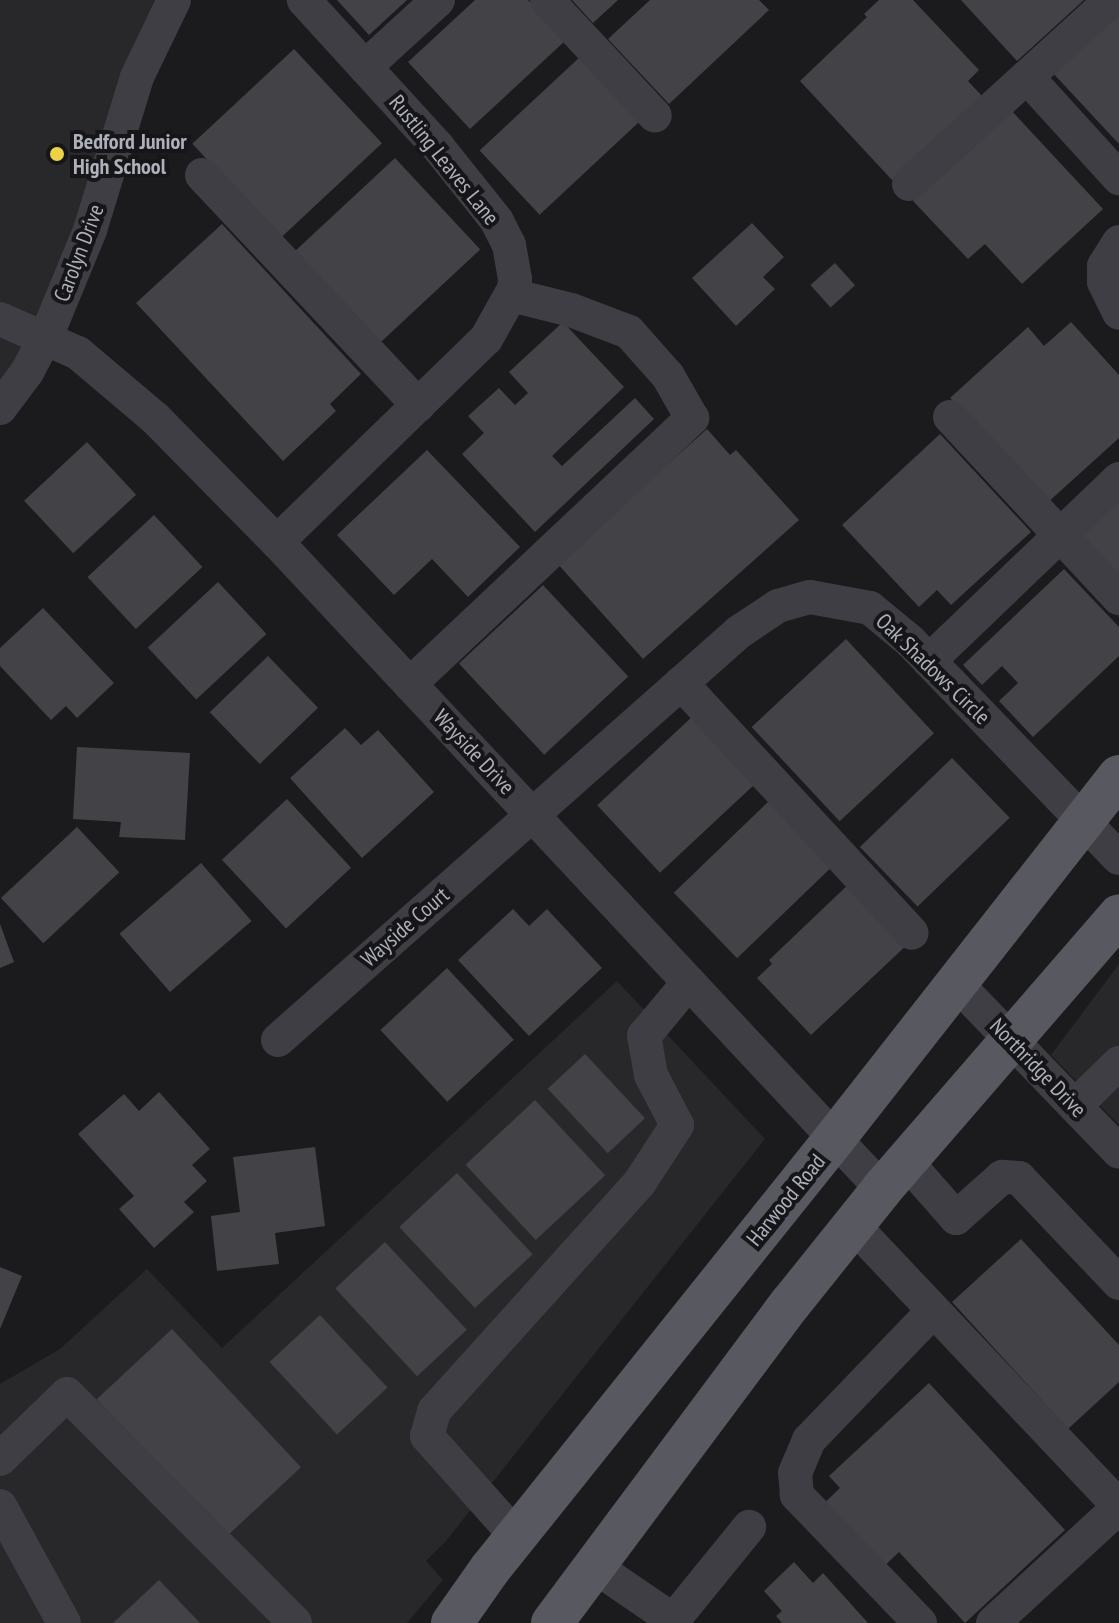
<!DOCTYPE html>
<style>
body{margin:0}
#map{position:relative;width:1119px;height:1623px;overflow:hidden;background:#1b1b1d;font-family:"PT Sans Narrow",sans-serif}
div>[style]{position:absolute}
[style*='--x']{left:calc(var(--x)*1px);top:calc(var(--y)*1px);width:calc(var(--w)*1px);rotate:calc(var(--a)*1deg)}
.built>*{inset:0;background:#28272a}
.building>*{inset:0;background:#434347;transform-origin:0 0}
.minor>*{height:34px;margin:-17px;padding:0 17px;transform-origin:17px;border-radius:17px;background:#3e3e44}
.major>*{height:42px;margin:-21px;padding:0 21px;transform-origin:21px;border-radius:21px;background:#585861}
.dots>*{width:22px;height:22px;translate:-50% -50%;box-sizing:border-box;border:4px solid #161618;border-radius:50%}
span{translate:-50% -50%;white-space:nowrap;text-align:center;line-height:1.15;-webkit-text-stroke:8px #161618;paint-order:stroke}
.poi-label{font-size:22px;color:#aeb0bc;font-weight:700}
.left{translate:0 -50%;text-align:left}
.street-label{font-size:22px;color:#aeb0bc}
</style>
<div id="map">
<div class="built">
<i style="clip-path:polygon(0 0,174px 0,0 408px)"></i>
<i style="clip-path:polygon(1119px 964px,1119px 1125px,1051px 1055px)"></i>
<i style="clip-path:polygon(617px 981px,765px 1139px,446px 1541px,426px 1561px,443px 1580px,407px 1623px,0 1623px,0 1384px,60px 1349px,147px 1269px,222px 1348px)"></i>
</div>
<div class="building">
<i style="clip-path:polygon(337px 0,407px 0,369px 35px)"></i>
<i style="clip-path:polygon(475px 0,528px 0,566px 40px,470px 129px,408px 62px)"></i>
<i style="clip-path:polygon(572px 0,618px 0,593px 23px)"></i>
<i style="clip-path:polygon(650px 0,759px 0,769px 10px,669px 104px,608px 39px)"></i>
<i style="clip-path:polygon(879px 0,913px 0,979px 70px,968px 81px,982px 96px,892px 180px,800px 81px,867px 17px,864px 14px)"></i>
<i style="clip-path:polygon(961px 0,1084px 0,1017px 61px)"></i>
<i style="clip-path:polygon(1119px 8px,1119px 144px,1051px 71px)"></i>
<i style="left:294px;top:49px;width:129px;height:139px;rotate:47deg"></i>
<i style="left:582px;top:55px;width:88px;height:140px;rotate:47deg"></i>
<i style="clip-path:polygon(1010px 109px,1103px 209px,1022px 284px,985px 244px,968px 259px,913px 201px)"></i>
<i style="left:395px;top:158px;width:125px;height:138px;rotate:47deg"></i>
<i style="clip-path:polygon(752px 223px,784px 257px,763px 277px,775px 289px,736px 326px,692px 278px)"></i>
<i style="clip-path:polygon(222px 224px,361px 374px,330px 404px,336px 411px,283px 461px,136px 303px)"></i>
<i style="left:835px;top:263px;width:30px;height:33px;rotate:48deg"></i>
<i style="clip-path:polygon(563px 322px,624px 387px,552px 456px,562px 466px,635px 398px,654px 419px,535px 532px,462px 454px,484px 433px,468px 416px,499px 388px,515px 405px,528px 393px,509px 372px)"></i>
<i style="clip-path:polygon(1071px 322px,1119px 375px,1119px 438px,1046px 504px,950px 398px,1028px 327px,1044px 346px)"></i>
<i style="clip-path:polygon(707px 429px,730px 455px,736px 450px,799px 520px,643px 659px,557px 563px)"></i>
<i style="clip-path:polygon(940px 434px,1031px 532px,951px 605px,937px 590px,919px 607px,842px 525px)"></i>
<i style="left:87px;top:442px;width:72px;height:86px;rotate:47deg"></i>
<i style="clip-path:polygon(427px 450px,520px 547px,468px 597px,432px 559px,394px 595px,337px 535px)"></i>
<i style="clip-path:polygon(1119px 495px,1119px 579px,1077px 534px)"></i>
<i style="left:154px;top:515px;width:71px;height:91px;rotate:47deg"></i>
<i style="clip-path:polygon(1064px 569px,1119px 627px,1119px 656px,1033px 737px,999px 701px,1018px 683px,1002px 666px,982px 685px,963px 665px)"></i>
<i style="left:218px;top:582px;width:71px;height:96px;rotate:47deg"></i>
<i style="left:543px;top:585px;width:125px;height:115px;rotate:47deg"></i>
<i style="clip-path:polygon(43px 608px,114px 683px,77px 718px,66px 706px,51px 720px,0 666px,0 648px)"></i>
<i style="left:846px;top:639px;width:129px;height:129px;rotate:47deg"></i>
<i style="left:268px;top:656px;width:72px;height:81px;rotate:46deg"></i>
<i style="left:693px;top:716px;width:92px;height:131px;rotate:47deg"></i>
<i style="clip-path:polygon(345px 728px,361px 745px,378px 730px,434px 792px,362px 858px,290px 778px)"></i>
<i style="clip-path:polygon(77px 747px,190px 753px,185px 840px,119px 837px,121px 822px,73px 819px)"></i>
<i style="left:952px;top:758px;width:83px;height:128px;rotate:46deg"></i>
<i style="left:287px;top:799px;width:94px;height:89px;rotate:47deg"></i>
<i style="left:771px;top:799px;width:91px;height:135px;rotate:46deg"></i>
<i style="left:77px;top:827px;width:62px;height:104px;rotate:47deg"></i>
<i style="left:201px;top:863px;width:77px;height:108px;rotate:49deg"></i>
<i style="clip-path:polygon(852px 881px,910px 942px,811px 1035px,757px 978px,772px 964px,769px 960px)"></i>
<i style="clip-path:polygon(513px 909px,529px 926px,547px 909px,602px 968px,529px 1036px,458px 960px)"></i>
<i style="clip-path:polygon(0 924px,14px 962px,0 968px)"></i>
<i style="left:447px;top:968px;width:98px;height:91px;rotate:47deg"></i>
<i style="left:585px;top:1054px;width:88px;height:51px;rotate:47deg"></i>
<i style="clip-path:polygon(159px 1092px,210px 1149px,192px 1165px,207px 1181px,184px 1202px,194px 1212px,154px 1248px,119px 1209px,134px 1196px,78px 1134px,124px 1094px,139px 1111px)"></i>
<i style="left:535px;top:1100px;width:103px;height:95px;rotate:47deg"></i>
<i style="clip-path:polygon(315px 1147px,325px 1226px,275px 1233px,279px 1264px,217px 1271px,211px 1216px,240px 1212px,233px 1157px)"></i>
<i style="left:457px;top:1173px;width:111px;height:79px;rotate:47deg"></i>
<i style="clip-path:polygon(1021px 1239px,1119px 1345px,1119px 1382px,1068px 1429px,952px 1302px)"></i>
<i style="left:385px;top:1242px;width:120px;height:68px;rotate:47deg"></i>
<i style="clip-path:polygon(0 1267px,22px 1276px,0 1329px)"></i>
<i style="left:320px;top:1315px;width:99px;height:69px;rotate:47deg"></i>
<i style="left:172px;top:1329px;width:189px;height:103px;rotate:47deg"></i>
<i style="clip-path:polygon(929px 1383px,1065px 1530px,965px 1623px,899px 1552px,876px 1574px,817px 1510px,840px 1488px,829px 1476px)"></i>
<i style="clip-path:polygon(794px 1562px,813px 1583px,823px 1573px,868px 1623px,782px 1623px,776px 1616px,782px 1611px,764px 1591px)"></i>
<i style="clip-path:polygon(159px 1580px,200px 1623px,113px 1623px)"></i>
</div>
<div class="minor">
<i style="--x:547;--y:0;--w:158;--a:47"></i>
<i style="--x:365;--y:67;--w:99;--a:-42.5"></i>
<i style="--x:1027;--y:77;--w:137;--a:47.7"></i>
<i style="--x:202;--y:175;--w:316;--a:46.8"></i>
<i style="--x:909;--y:184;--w:273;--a:-42.3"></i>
<i style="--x:1119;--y:242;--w:28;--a:122"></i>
<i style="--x:1104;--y:266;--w:16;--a:90"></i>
<i style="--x:1104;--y:282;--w:34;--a:64"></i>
<i style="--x:0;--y:319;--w:85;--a:23.6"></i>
<i style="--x:78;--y:353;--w:101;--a:40.2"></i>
<i style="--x:155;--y:418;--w:174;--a:45.5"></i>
<i style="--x:277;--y:542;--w:886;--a:46.92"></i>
<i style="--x:0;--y:408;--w:45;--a:-53.1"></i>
<i style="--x:27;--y:372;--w:40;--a:-62"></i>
<i style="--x:46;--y:337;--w:116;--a:-67.6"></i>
<i style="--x:90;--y:230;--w:160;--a:-72.9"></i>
<i style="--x:137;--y:77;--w:85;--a:-64.3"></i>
<i style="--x:950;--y:417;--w:248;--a:47"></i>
<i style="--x:277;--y:542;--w:291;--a:-44.2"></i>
<i style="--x:486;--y:339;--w:57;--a:-60.8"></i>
<i style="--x:514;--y:289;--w:10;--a:-84"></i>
<i style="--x:515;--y:279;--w:35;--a:-100"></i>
<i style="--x:509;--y:245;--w:27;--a:-117"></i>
<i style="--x:497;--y:221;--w:95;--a:-128.6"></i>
<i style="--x:438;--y:147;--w:199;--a:-132.4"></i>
<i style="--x:929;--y:661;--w:263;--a:-43.8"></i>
<i style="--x:681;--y:683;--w:340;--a:47.3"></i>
<i style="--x:410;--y:684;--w:388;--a:-43.3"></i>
<i style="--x:692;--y:418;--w:48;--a:-119.7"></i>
<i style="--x:668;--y:376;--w:59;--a:-131.6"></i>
<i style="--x:629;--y:332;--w:62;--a:-159.2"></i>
<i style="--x:571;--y:310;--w:62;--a:-166"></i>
<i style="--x:957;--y:984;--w:233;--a:46"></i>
<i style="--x:278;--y:1040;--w:616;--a:-41.51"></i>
<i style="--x:739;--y:632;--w:47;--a:-33.7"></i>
<i style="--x:778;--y:606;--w:33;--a:-16"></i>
<i style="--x:810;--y:597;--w:61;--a:10.4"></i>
<i style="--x:870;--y:608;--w:52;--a:39.5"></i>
<i style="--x:910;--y:641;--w:301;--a:46.1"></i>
<i style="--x:1075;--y:1106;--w:62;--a:-44.3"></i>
<i style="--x:906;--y:1161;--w:76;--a:48.7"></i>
<i style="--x:956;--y:1218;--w:62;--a:-41.7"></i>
<i style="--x:1002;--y:1177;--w:17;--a:3"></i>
<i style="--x:1019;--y:1178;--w:145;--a:46.4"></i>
<i style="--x:853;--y:1225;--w:387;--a:46.6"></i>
<i style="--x:0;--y:1459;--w:93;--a:-44.1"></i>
<i style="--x:67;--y:1394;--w:323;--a:45.1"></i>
<i style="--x:0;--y:1506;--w:133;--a:61.3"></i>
<i style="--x:516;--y:1536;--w:134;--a:-131.7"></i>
<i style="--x:427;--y:1436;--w:26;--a:-74"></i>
<i style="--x:434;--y:1411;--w:308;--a:-48"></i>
<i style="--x:640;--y:1182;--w:68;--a:-57"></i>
<i style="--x:677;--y:1125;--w:56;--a:-117.5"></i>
<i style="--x:651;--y:1075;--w:40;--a:-100"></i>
<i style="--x:644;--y:1036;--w:70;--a:-50.2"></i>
<i style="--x:594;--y:1566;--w:96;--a:34.4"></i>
<i style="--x:671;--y:1623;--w:124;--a:-50.9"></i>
<i style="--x:920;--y:1623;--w:178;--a:-133.9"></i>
<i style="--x:797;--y:1495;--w:22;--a:-95"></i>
<i style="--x:795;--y:1473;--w:36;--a:-67"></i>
<i style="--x:809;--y:1440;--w:179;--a:-46.1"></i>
<i style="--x:993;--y:1623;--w:171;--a:-42.6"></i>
</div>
<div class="major">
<i style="--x:452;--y:1623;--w:66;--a:-54.9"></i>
<i style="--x:490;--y:1569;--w:552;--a:-51.32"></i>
<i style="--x:835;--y:1138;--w:460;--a:-51.9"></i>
<i style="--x:552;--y:1623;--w:398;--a:-53.3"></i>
<i style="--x:790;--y:1304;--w:147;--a:-51.3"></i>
<i style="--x:882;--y:1189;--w:362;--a:-49.1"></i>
</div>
<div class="dots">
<i style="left:57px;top:154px;background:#edd343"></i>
</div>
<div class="poi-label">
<span class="left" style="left:73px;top:154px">Bedford Junior<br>High School</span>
</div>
<div class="street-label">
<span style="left:444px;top:160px;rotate:51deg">Rustling Leaves Lane</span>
<span style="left:79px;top:253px;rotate:-69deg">Carolyn Drive</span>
<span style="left:933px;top:669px;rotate:44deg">Oak Shadows Circle</span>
<span style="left:474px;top:752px;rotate:47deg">Wayside Drive</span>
<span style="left:405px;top:927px;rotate:-41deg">Wayside Court</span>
<span style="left:1038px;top:1068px;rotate:46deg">Northridge Drive</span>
<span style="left:786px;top:1200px;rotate:-51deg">Harwood Road</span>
</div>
</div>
